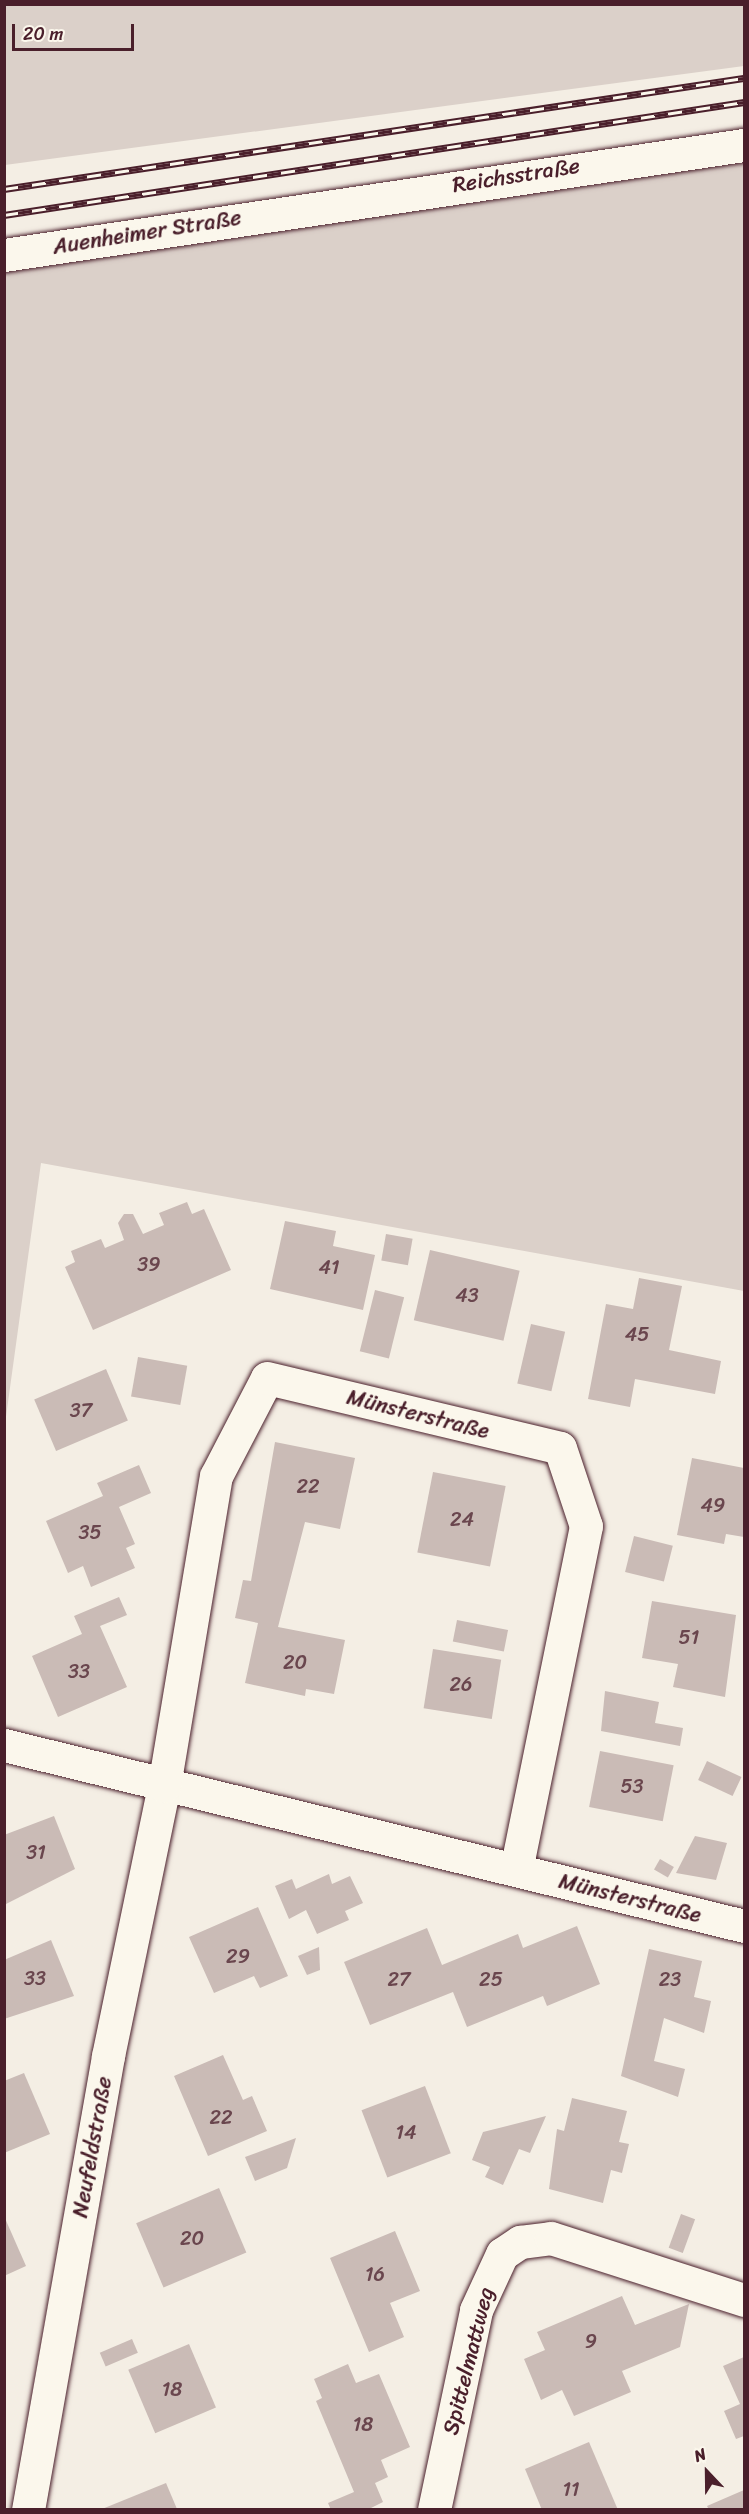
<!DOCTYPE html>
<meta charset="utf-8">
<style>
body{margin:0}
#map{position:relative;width:749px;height:2514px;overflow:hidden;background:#f4eee4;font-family:Sriracha,sans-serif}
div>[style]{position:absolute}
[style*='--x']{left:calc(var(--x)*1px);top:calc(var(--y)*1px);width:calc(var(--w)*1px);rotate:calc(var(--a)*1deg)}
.green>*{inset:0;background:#dbd0c9}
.building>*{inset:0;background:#cabbb6;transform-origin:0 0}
.roads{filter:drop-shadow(0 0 2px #4a1f2b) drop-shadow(0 0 2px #4a1f2b)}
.street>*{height:33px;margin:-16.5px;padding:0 16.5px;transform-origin:16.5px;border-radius:16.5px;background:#fbf7ec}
.rail>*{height:7px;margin-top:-3.5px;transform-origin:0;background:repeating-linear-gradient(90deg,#fbf7ec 0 14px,#4a1f2b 0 28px);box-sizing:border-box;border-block:2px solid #4a1f2b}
span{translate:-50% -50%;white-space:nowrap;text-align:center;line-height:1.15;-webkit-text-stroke:5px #fbf7ec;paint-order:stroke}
.number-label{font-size:20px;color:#6a464e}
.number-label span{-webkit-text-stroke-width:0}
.street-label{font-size:22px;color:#4a1f2b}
.frame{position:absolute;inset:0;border:6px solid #4a1f2b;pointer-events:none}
.north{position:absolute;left:677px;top:2442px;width:60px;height:60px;-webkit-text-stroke:4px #fbf7ec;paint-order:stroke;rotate:338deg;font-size:16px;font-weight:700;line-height:24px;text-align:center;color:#4a1f2b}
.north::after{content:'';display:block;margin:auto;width:21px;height:27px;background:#4a1f2b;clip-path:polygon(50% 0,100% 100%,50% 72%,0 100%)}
.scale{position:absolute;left:12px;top:24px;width:122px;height:27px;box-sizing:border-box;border:3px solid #4a1f2b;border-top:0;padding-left:8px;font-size:18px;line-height:21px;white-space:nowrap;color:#4a1f2b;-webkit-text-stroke:4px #fbf7ec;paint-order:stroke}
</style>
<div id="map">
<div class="green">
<i style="clip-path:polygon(5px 4px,744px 5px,744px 66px,5px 165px)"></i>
<i style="clip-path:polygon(744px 149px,744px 1291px,41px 1163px,5px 1424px,5px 250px)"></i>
</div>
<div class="building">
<i style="clip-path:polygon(187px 1202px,192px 1214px,204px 1209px,231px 1270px,93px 1330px,65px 1267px,75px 1262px,71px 1251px,101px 1239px,105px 1248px,124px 1240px,118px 1223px,124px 1214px,133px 1214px,143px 1234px,164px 1225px,159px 1213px)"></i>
<i style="clip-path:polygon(285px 1221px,336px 1231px,333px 1246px,375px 1255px,363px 1310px,270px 1289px)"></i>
<i style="left:386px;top:1234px;width:27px;height:27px;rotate:10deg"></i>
<i style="left:430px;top:1250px;width:92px;height:72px;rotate:13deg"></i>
<i style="clip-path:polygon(639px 1278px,682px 1286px,669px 1350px,721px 1361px,715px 1394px,635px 1379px,630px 1407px,588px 1399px,606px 1304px,633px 1309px)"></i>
<i style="left:375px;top:1290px;width:30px;height:63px;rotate:14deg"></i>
<i style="left:531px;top:1324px;width:35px;height:61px;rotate:13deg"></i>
<i style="left:138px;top:1357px;width:50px;height:40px;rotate:10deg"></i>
<i style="left:106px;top:1369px;width:56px;height:78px;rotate:67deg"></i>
<i style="clip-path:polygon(275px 1442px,355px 1458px,340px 1529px,305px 1522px,278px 1627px,345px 1640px,334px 1694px,306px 1689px,305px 1696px,245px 1683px,258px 1623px,235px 1618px,243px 1580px,251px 1581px)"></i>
<i style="clip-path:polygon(692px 1458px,744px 1468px,744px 1537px,726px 1534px,724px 1544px,677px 1535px)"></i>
<i style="clip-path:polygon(139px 1465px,151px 1493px,119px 1507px,135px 1544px,126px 1548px,135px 1568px,91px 1587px,83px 1566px,68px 1573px,46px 1521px,103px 1496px,97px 1483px)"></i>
<i style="left:433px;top:1472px;width:74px;height:82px;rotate:11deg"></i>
<i style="left:634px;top:1536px;width:40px;height:37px;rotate:14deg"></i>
<i style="clip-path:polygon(119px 1597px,127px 1615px,100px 1626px,127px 1687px,58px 1717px,32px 1656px,82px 1634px,74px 1616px)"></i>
<i style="clip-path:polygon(652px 1601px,736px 1615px,725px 1697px,673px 1687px,678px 1664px,642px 1658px)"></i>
<i style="left:457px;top:1620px;width:52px;height:22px;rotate:11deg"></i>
<i style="left:433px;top:1649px;width:69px;height:60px;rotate:9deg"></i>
<i style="clip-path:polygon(605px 1691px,659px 1702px,655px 1723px,683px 1728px,680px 1746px,601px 1731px)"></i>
<i style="left:600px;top:1751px;width:75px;height:57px;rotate:11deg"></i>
<i style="left:707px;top:1761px;width:38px;height:21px;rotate:25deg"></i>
<i style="clip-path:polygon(54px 1816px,75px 1869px,4px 1905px,4px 1835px)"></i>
<i style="clip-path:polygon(695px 1836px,727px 1843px,716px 1880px,676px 1873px)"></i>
<i style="left:660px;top:1859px;width:16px;height:12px;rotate:30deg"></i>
<i style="clip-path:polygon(329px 1874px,332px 1884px,350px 1876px,363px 1903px,345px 1911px,349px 1920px,317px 1934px,306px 1910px,289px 1919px,275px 1886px,292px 1879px,296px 1889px)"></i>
<i style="clip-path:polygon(258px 1907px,288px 1976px,260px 1988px,254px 1976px,214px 1993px,189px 1937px)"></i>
<i style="clip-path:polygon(577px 1926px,600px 1984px,547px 2006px,543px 1996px,467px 2027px,453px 1992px,370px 2025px,344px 1962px,427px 1928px,442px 1965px,518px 1934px,523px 1948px)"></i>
<i style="clip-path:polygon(51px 1940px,74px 1996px,4px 2019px,4px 1960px)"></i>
<i style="clip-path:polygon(319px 1947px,320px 1970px,307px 1975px,298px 1956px)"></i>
<i style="clip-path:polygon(649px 1949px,702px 1961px,694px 1997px,711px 2001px,704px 2033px,664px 2018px,654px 2061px,685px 2069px,678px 2097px,621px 2076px)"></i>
<i style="clip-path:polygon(223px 2055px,243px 2100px,252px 2096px,267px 2131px,208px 2156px,174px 2076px)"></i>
<i style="clip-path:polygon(24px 2073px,50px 2134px,4px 2153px,4px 2081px)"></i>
<i style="left:425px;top:2086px;width:72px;height:68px;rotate:69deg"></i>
<i style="clip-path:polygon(572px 2098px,627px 2111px,619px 2142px,629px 2144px,622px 2173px,611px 2170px,603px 2203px,549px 2189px,557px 2129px,564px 2131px)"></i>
<i style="clip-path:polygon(546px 2116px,530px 2153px,519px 2149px,503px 2185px,485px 2177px,490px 2167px,472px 2160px,483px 2132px)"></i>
<i style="clip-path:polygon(296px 2138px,287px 2168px,255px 2181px,245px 2157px)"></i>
<i style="left:219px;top:2188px;width:70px;height:90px;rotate:67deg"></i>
<i style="left:681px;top:2214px;width:15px;height:36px;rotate:20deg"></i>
<i style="clip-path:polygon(4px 2216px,26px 2266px,4px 2276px)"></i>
<i style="clip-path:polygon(395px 2231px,420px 2291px,390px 2303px,404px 2337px,369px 2352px,330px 2258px)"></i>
<i style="clip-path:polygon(622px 2296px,635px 2325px,689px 2304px,680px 2347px,622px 2371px,631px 2392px,574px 2416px,562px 2390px,541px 2400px,524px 2359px,545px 2350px,537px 2332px)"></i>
<i style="left:132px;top:2339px;width:15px;height:35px;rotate:67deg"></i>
<i style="left:189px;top:2344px;width:69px;height:66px;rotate:67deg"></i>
<i style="clip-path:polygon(744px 2357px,744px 2436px,736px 2439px,724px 2411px,740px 2404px,723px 2366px)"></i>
<i style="clip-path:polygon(348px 2364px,356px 2383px,379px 2374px,410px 2447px,381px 2460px,388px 2477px,375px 2483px,383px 2502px,367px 2510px,331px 2510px,328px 2503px,354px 2492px,316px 2401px,322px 2398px,314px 2379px)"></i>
<i style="clip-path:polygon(589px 2442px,618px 2510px,542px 2510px,525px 2469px)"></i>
<i style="clip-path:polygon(166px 2483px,177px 2509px,102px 2509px)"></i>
<i style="clip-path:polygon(744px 2490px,744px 2510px,709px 2510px,707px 2506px)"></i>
</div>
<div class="roads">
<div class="street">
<i style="--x:4;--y:255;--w:748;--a:-8.46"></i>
<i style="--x:4;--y:1745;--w:762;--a:13.74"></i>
<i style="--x:28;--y:2510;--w:461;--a:-80"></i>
<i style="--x:108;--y:2056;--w:276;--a:-78.3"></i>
<i style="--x:164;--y:1786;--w:314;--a:-80.5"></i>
<i style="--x:216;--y:1476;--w:110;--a:-62.5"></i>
<i style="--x:267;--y:1378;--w:301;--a:13.4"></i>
<i style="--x:560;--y:1448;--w:82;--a:71.6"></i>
<i style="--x:586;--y:1526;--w:351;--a:101.5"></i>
<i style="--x:434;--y:2510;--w:204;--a:-78.1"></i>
<i style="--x:476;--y:2310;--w:62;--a:-65.1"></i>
<i style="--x:502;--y:2254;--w:22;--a:-34"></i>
<i style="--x:520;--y:2242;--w:31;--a:-7"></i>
<i style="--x:551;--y:2238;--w:203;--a:17.8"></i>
</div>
</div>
<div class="rail">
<i style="--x:4;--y:189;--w:748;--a:-8.53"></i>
<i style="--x:4;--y:215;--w:749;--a:-8.68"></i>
</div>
<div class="number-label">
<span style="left:149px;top:1264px">39</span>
<span style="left:329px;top:1267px">41</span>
<span style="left:467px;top:1295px">43</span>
<span style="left:637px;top:1334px">45</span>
<span style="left:81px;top:1410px">37</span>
<span style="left:308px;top:1486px">22</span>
<span style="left:713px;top:1505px">49</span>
<span style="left:462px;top:1519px">24</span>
<span style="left:90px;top:1532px">35</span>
<span style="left:689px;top:1637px">51</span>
<span style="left:295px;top:1662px">20</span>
<span style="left:79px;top:1671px">33</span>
<span style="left:461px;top:1684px">26</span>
<span style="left:632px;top:1786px">53</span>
<span style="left:36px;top:1852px">31</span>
<span style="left:238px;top:1956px">29</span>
<span style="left:35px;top:1978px">33</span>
<span style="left:399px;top:1979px">27</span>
<span style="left:491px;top:1979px">25</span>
<span style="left:670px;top:1979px">23</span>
<span style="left:221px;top:2117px">22</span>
<span style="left:406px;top:2132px">14</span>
<span style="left:192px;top:2238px">20</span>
<span style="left:375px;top:2274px">16</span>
<span style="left:591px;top:2341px">9</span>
<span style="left:172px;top:2389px">18</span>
<span style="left:363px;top:2424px">18</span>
<span style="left:571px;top:2489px">11</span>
</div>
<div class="street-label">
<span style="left:516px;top:175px;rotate:-9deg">Reichsstraße</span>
<span style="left:147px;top:232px;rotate:-9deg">Auenheimer Straße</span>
<span style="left:418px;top:1414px;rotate:14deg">Münsterstraße</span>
<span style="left:630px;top:1898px;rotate:14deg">Münsterstraße</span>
<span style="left:92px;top:2147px;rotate:-80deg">Neufeldstraße</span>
<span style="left:468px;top:2361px;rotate:-76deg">Spittelmattweg</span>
</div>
<div class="frame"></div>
<div class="north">N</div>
<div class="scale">20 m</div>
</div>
